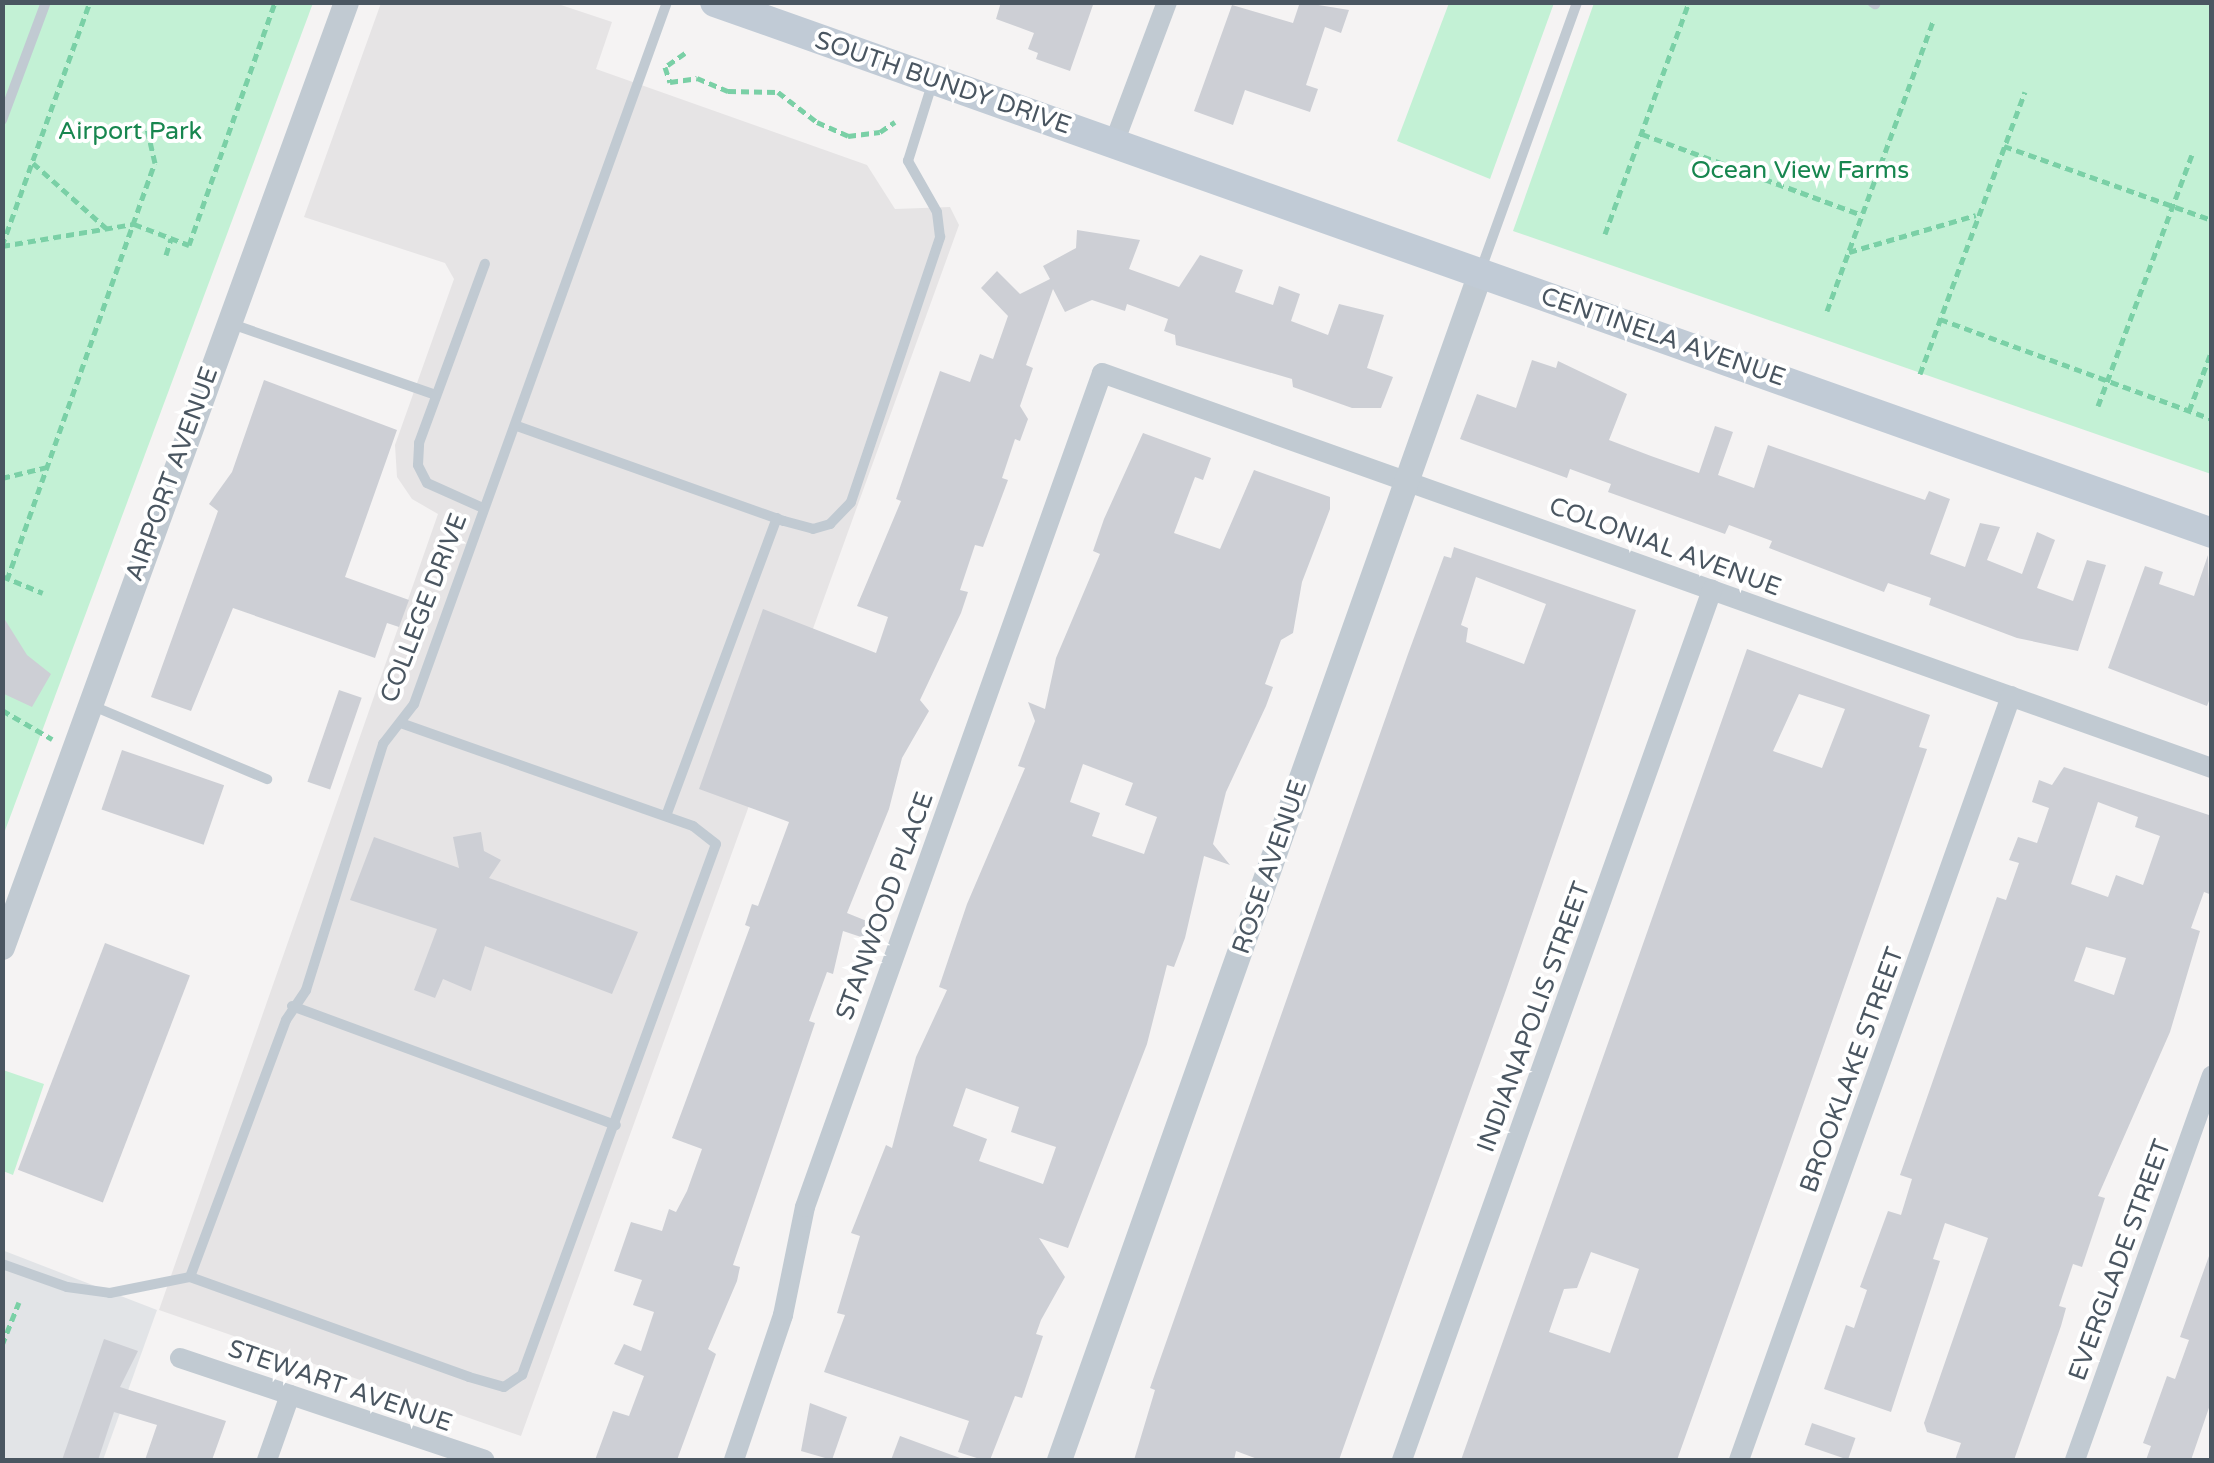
<!DOCTYPE html>
<style>
body{margin:0}
#map{position:relative;width:2214px;height:1463px;overflow:hidden;background:#f5f3f3;font-family:"Varela Round",sans-serif}
div>[style]{position:absolute}
[style*='--x']{left:calc(var(--x)*1px);top:calc(var(--y)*1px);width:calc(var(--w)*1px);rotate:calc(var(--a)*1deg)}
.education>*{inset:0;background:#e6e4e5}
.airport>*{inset:0;background:#e2e4e7}
.green>*{inset:0;background:#c3f1d5}
.building>*{inset:0;background:#cdcfd5;transform-origin:0 0}
.path>*{height:5px;margin-top:-2.5px;transform-origin:0;background:repeating-linear-gradient(90deg,#7ad0a6 0 8px,transparent 0 13px)}
.service>*{height:10px;margin:-5px;padding:0 5px;transform-origin:5px;border-radius:5px;background:#c1cad2}
.minor>*{height:20px;margin:-10px;padding:0 10px;transform-origin:10px;border-radius:10px;background:#c1cad2}
.tertiary>*{height:25px;margin:-12.5px;padding:0 12.5px;transform-origin:12.5px;border-radius:12.5px;background:#c1cad2}
.secondary>*{height:30px;margin:-15px;padding:0 15px;transform-origin:15px;border-radius:15px;background:#c1cbd6}
span{translate:-50% -50%;white-space:nowrap;text-align:center;line-height:1.15;-webkit-text-stroke:8px #fff;paint-order:stroke}
.street-label{font-size:25px;color:#4a5661}
.park-label{font-size:25px;color:#17864f}
.frame{position:absolute;inset:0;border:5px solid #4a5661;pointer-events:none}
</style>
<div id="map">
<div class="education">
<i style="clip-path:polygon(381px 3px,555px 3px,612px 22px,596px 69px,867px 165px,895px 209px,950px 207px,959px 225px,521px 1436px,159px 1310px,438px 514px,412px 499px,397px 477px,395px 445px,454px 279px,445px 263px,304px 217px)"></i>
</div>
<div class="airport">
<i style="clip-path:polygon(2px 1250px,157px 1310px,103px 1460px,3px 1460px)"></i>
</div>
<div class="green">
<i style="clip-path:polygon(3px 3px,313px 3px,3px 836px)"></i>
<i style="clip-path:polygon(1449px 3px,1554px 3px,1490px 179px,1397px 141px)"></i>
<i style="clip-path:polygon(1594px 3px,2211px 3px,2211px 474px,1513px 231px)"></i>
<i style="clip-path:polygon(3px 1070px,44px 1084px,13px 1175px,3px 1171px)"></i>
</div>
<div class="building">
<i style="clip-path:polygon(1001px 2px,1094px 2px,1070px 71px,1036px 59px,1038px 53px,1028px 49px,1034px 33px,996px 19px)"></i>
<i style="clip-path:polygon(1300px 2px,1349px 10px,1341px 33px,1325px 27px,1306px 85px,1318px 89px,1310px 112px,1245px 90px,1233px 125px,1194px 111px,1232px 5px,1293px 23px)"></i>
<i style="clip-path:polygon(1077px 230px,1140px 240px,1129px 269px,1179px 287px,1200px 255px,1243px 270px,1235px 292px,1273px 305px,1279px 286px,1300px 294px,1291px 321px,1328px 335px,1339px 304px,1384px 315px,1367px 368px,1393px 377px,1381px 408px,1352px 408px,1293px 387px,1292px 379px,1176px 345px,1175px 335px,1164px 331px,1168px 319px,1127px 304px,1125px 311px,1092px 300px,1065px 312px,1053px 289px,1026px 365px,1033px 368px,1020px 406px,1028px 419px,1020px 441px,1015px 439px,1002px 478px,1008px 480px,983px 547px,975px 545px,960px 590px,968px 592px,961px 613px,920px 700px,929px 711px,902px 758px,889px 809px,847px 913px,884px 928px,879px 943px,843px 931px,833px 974px,827px 972px,809px 1021px,815px 1023px,733px 1265px,740px 1267px,737px 1281px,708px 1349px,716px 1354px,677px 1460px,595px 1460px,613px 1411px,629px 1416px,644px 1376px,614px 1364px,624px 1344px,641px 1351px,654px 1312px,633px 1305px,642px 1280px,614px 1271px,631px 1222px,662px 1231px,669px 1209px,676px 1212px,687px 1191px,702px 1149px,672px 1138px,750px 927px,745px 925px,752px 904px,758px 906px,789px 822px,699px 789px,763px 609px,876px 653px,888px 617px,857px 606px,901px 501px,896px 499px,940px 371px,970px 382px,980px 354px,993px 359px,1008px 316px,981px 288px,997px 271px,1020px 294px,1050px 279px,1043px 266px,1076px 248px)"></i>
<i style="clip-path:polygon(1532px 360px,1556px 368px,1558px 361px,1627px 394px,1609px 440px,1651px 456px,1699px 473px,1715px 426px,1733px 432px,1718px 475px,1754px 488px,1768px 445px,1925px 500px,1929px 491px,1950px 499px,1930px 554px,1965px 567px,1980px 523px,2000px 527px,1987px 560px,2022px 574px,2037px 532px,2055px 540px,2037px 588px,2073px 601px,2087px 560px,2106px 565px,2078px 651px,2017px 638px,1929px 605px,1931px 598px,1888px 583px,1884px 592px,1769px 548px,1772px 541px,1729px 525px,1725px 534px,1608px 492px,1611px 484px,1570px 469px,1567px 478px,1460px 439px,1477px 394px,1516px 408px)"></i>
<i style="clip-path:polygon(264px 380px,397px 430px,345px 577px,409px 600px,399px 627px,387px 623px,375px 658px,233px 608px,191px 711px,151px 697px,218px 511px,209px 504px,232px 472px)"></i>
<i style="clip-path:polygon(evenodd,1143px 433px,1211px 458px,1203px 480px,1195px 477px,1174px 533px,1220px 549px,1254px 470px,1330px 497px,1330px 509px,1302px 582px,1293px 633px,1281px 640px,1265px 684px,1273px 687px,1266px 706px,1226px 792px,1213px 844px,1230px 865px,1204px 856px,1185px 938px,1174px 967px,1167px 965px,1147px 1044px,1068px 1248px,1039px 1238px,1065px 1277px,1041px 1320px,1036px 1334px,1043px 1336px,1022px 1398px,1015px 1396px,990px 1460px,983px 1460px,958px 1452px,969px 1421px,824px 1372px,845px 1315px,837px 1313px,860px 1236px,851px 1233px,886px 1145px,892px 1148px,916px 1057px,947px 990px,939px 987px,967px 904px,1025px 768px,1018px 766px,1035px 721px,1028px 702px,1045px 709px,1056px 658px,1100px 554px,1093px 551px,1104px 519px,1143px 433px,1083px 764px,1133px 783px,1125px 805px,1157px 817px,1144px 854px,1092px 836px,1100px 813px,1070px 802px,1083px 764px,1143px 433px,966px 1088px,1019px 1107px,1011px 1132px,1056px 1147px,1043px 1184px,979px 1161px,987px 1139px,953px 1126px,966px 1088px)"></i>
<i style="clip-path:polygon(evenodd,1454px 547px,1636px 610px,1506px 990px,1339px 1460px,1260px 1460px,1236px 1451px,1234px 1460px,1134px 1460px,1155px 1390px,1150px 1388px,1408px 654px,1444px 556px,1451px 558px,1454px 547px,1476px 577px,1546px 604px,1524px 664px,1466px 642px,1468px 628px,1461px 625px,1476px 577px)"></i>
<i style="clip-path:polygon(2208px 555px,2212px 693px,2207px 706px,2108px 668px,2145px 566px,2163px 572px,2159px 584px,2194px 596px)"></i>
<i style="clip-path:polygon(2px 615px,27px 655px,51px 674px,32px 707px,2px 693px)"></i>
<i style="clip-path:polygon(evenodd,1747px 649px,1930px 715px,1919px 747px,1927px 749px,1782px 1165px,1677px 1460px,1461px 1460px,1747px 649px,1799px 694px,1845px 709px,1822px 768px,1773px 751px,1799px 694px,1747px 649px,1591px 1252px,1639px 1269px,1610px 1353px,1549px 1332px,1564px 1289px,1577px 1288px,1591px 1252px)"></i>
<i style="left:339px;top:690px;width:24px;height:97px;rotate:19deg"></i>
<i style="left:122px;top:750px;width:108px;height:63px;rotate:19deg"></i>
<i style="clip-path:polygon(evenodd,2064px 767px,2212px 816px,2212px 895px,2204px 892px,2191px 928px,2200px 931px,2170px 1032px,2098px 1196px,2105px 1198px,2082px 1267px,2073px 1264px,2059px 1306px,2066px 1308px,2061px 1326px,2014px 1460px,1955px 1460px,1961px 1443px,1927px 1432px,1924px 1423px,1988px 1238px,1945px 1223px,1933px 1259px,1940px 1261px,1891px 1412px,1824px 1389px,1846px 1325px,1854px 1328px,1867px 1290px,1860px 1287px,1888px 1211px,1901px 1215px,1912px 1179px,1900px 1175px,1997px 897px,2006px 900px,2019px 863px,2009px 860px,2018px 837px,2037px 843px,2049px 808px,2032px 802px,2039px 780px,2052px 785px,2064px 767px,2098px 802px,2138px 817px,2135px 827px,2160px 836px,2143px 885px,2116px 875px,2108px 897px,2071px 884px,2098px 802px,2064px 767px,2086px 947px,2126px 958px,2114px 995px,2074px 981px,2086px 947px)"></i>
<i style="clip-path:polygon(481px 832px,484px 851px,501px 860px,489px 878px,638px 932px,612px 994px,485px 946px,471px 991px,443px 979px,435px 998px,414px 990px,437px 929px,350px 900px,374px 837px,459px 868px,453px 837px)"></i>
<i style="left:105px;top:943px;width:91px;height:243px;rotate:21deg"></i>
<i style="clip-path:polygon(2209px 1256px,2212px 1399px,2191px 1460px,2146px 1460px,2151px 1446px,2143px 1443px,2167px 1376px,2175px 1379px,2189px 1340px,2180px 1337px)"></i>
<i style="clip-path:polygon(104px 1339px,138px 1351px,120px 1387px,226px 1421px,212px 1460px,145px 1460px,157px 1425px,114px 1412px,98px 1460px,62px 1460px)"></i>
<i style="clip-path:polygon(810px 1403px,847px 1417px,832px 1460px,801px 1451px)"></i>
<i style="left:1812px;top:1423px;width:46px;height:23px;rotate:19deg"></i>
<i style="clip-path:polygon(900px 1436px,960px 1458px,960px 1460px,891px 1460px)"></i>
</div>
<div class="path">
<i style="--x:685;--y:53;--w:24;--a:145"></i>
<i style="--x:665;--y:67;--w:16;--a:72"></i>
<i style="--x:670;--y:82;--w:27;--a:-8"></i>
<i style="--x:697;--y:78;--w:34;--a:23"></i>
<i style="--x:728;--y:91;--w:50;--a:1.1"></i>
<i style="--x:778;--y:92;--w:49;--a:37.6"></i>
<i style="--x:817;--y:122;--w:34;--a:24"></i>
<i style="--x:848;--y:136;--w:32;--a:-7"></i>
<i style="--x:880;--y:132;--w:18;--a:-34"></i>
<i style="--x:1642;--y:134;--w:234;--a:20.2"></i>
<i style="--x:2004;--y:146;--w:221;--a:19.6"></i>
<i style="--x:33;--y:163;--w:98;--a:41.7"></i>
<i style="--x:1605;--y:234;--w:247;--a:-70.1"></i>
<i style="--x:2;--y:246;--w:134;--a:-9.5"></i>
<i style="--x:134;--y:224;--w:59;--a:20.9"></i>
<i style="--x:189;--y:245;--w:258;--a:-70.5"></i>
<i style="--x:2;--y:246;--w:259;--a:-70.2"></i>
<i style="--x:1849;--y:252;--w:132;--a:-16.2"></i>
<i style="--x:166;--y:255;--w:17;--a:-73"></i>
<i style="--x:1827;--y:311;--w:308;--a:-69.9"></i>
<i style="--x:1940;--y:319;--w:290;--a:20.2"></i>
<i style="--x:1920;--y:374;--w:301;--a:-69.6"></i>
<i style="--x:2098;--y:406;--w:268;--a:-69.5"></i>
<i style="--x:2189;--y:411;--w:65;--a:-69.3"></i>
<i style="--x:2;--y:478;--w:46;--a:-13.7"></i>
<i style="--x:2;--y:576;--w:44;--a:22.5"></i>
<i style="--x:7;--y:580;--w:442;--a:-70.5"></i>
<i style="--x:155;--y:163;--w:37;--a:-103"></i>
<i style="--x:2;--y:710;--w:58;--a:30.1"></i>
<i style="--x:2;--y:1345;--w:46;--a:-68.4"></i>
</div>
<div class="service">
<i style="--x:1872;--y:2;--w:4;--a:34"></i>
<i style="--x:2;--y:120;--w:126;--a:-69.6"></i>
<i style="--x:1480;--y:272;--w:287;--a:-70.2"></i>
<i style="--x:229;--y:323;--w:219;--a:19.2"></i>
<i style="--x:517;--y:426;--w:283;--a:19.6"></i>
<i style="--x:784;--y:521;--w:30;--a:15"></i>
<i style="--x:813;--y:529;--w:18;--a:-16"></i>
<i style="--x:830;--y:524;--w:30;--a:-46"></i>
<i style="--x:851;--y:502;--w:280;--a:-71.4"></i>
<i style="--x:940;--y:237;--w:25;--a:-97"></i>
<i style="--x:937;--y:212;--w:59;--a:-119.6"></i>
<i style="--x:908;--y:161;--w:84;--a:-72.6"></i>
<i style="--x:483;--y:508;--w:61;--a:-155.9"></i>
<i style="--x:427;--y:483;--w:20;--a:-117"></i>
<i style="--x:418;--y:465;--w:22;--a:-87"></i>
<i style="--x:419;--y:443;--w:191;--a:-69.8"></i>
<i style="--x:93;--y:706;--w:189;--a:22.8"></i>
<i style="--x:666;--y:816;--w:318;--a:-69.6"></i>
<i style="--x:292;--y:1006;--w:345;--a:20.2"></i>
<i style="--x:2;--y:1264;--w:69;--a:19.5"></i>
<i style="--x:67;--y:1287;--w:43;--a:7.9"></i>
<i style="--x:110;--y:1293;--w:82;--a:-11.3"></i>
<i style="--x:190;--y:1277;--w:296;--a:19.7"></i>
<i style="--x:469;--y:1377;--w:36;--a:16"></i>
<i style="--x:504;--y:1387;--w:22;--a:-34"></i>
<i style="--x:522;--y:1375;--w:565;--a:-69.93"></i>
<i style="--x:716;--y:844;--w:29;--a:-142"></i>
<i style="--x:693;--y:826;--w:310;--a:-160.6"></i>
<i style="--x:190;--y:1277;--w:274;--a:-69.5"></i>
<i style="--x:286;--y:1020;--w:36;--a:-56"></i>
<i style="--x:306;--y:990;--w:258;--a:-72.6"></i>
<i style="--x:383;--y:744;--w:51;--a:-52.2"></i>
<i style="--x:414;--y:704;--w:746;--a:-70.18"></i>
</div>
<div class="minor">
<i style="--x:1114;--y:143;--w:151;--a:-69.4"></i>
<i style="--x:180;--y:1358;--w:321;--a:18.5"></i>
<i style="--x:267;--y:1460;--w:69;--a:-70.5"></i>
<i style="--x:734;--y:1460;--w:153;--a:-71.3"></i>
<i style="--x:783;--y:1315;--w:110;--a:-78.5"></i>
<i style="--x:805;--y:1207;--w:885;--a:-70.4"></i>
<i style="--x:1102;--y:373;--w:1178;--a:19.59"></i>
<i style="--x:1402;--y:1460;--w:924;--a:-70.39"></i>
<i style="--x:1739;--y:1460;--w:811;--a:-70.4"></i>
<i style="--x:2075;--y:1460;--w:408;--a:-70.4"></i>
</div>
<div class="tertiary">
<i style="--x:2;--y:947;--w:1006;--a:-70"></i>
<i style="--x:1059;--y:1460;--w:1259;--a:-70.47"></i>
</div>
<div class="secondary">
<i style="--x:715;--y:2;--w:1588;--a:19.53"></i>
</div>
<div class="street-label">
<span style="left:943px;top:83px;rotate:19deg">SOUTH BUNDY DRIVE</span>
<span style="left:1663px;top:337px;rotate:19deg">CENTINELA AVENUE</span>
<span style="left:172px;top:474px;rotate:-70deg">AIRPORT AVENUE</span>
<span style="left:1665px;top:547px;rotate:20deg">COLONIAL AVENUE</span>
<span style="left:424px;top:608px;rotate:-69deg">COLLEGE DRIVE</span>
<span style="left:1270px;top:867px;rotate:-71deg">ROSE AVENUE</span>
<span style="left:885px;top:906px;rotate:-70deg">STANWOOD PLACE</span>
<span style="left:1534px;top:1017px;rotate:-70deg">INDIANAPOLIS STREET</span>
<span style="left:1852px;top:1070px;rotate:-70deg">BROOKLAKE STREET</span>
<span style="left:2120px;top:1260px;rotate:-70deg">EVERGLADE STREET</span>
<span style="left:340px;top:1386px;rotate:19deg">STEWART AVENUE</span>
</div>
<div class="park-label">
<span style="left:130px;top:131px">Airport Park</span>
<span style="left:1800px;top:170px">Ocean View Farms</span>
</div>
<div class="frame"></div>
</div>
